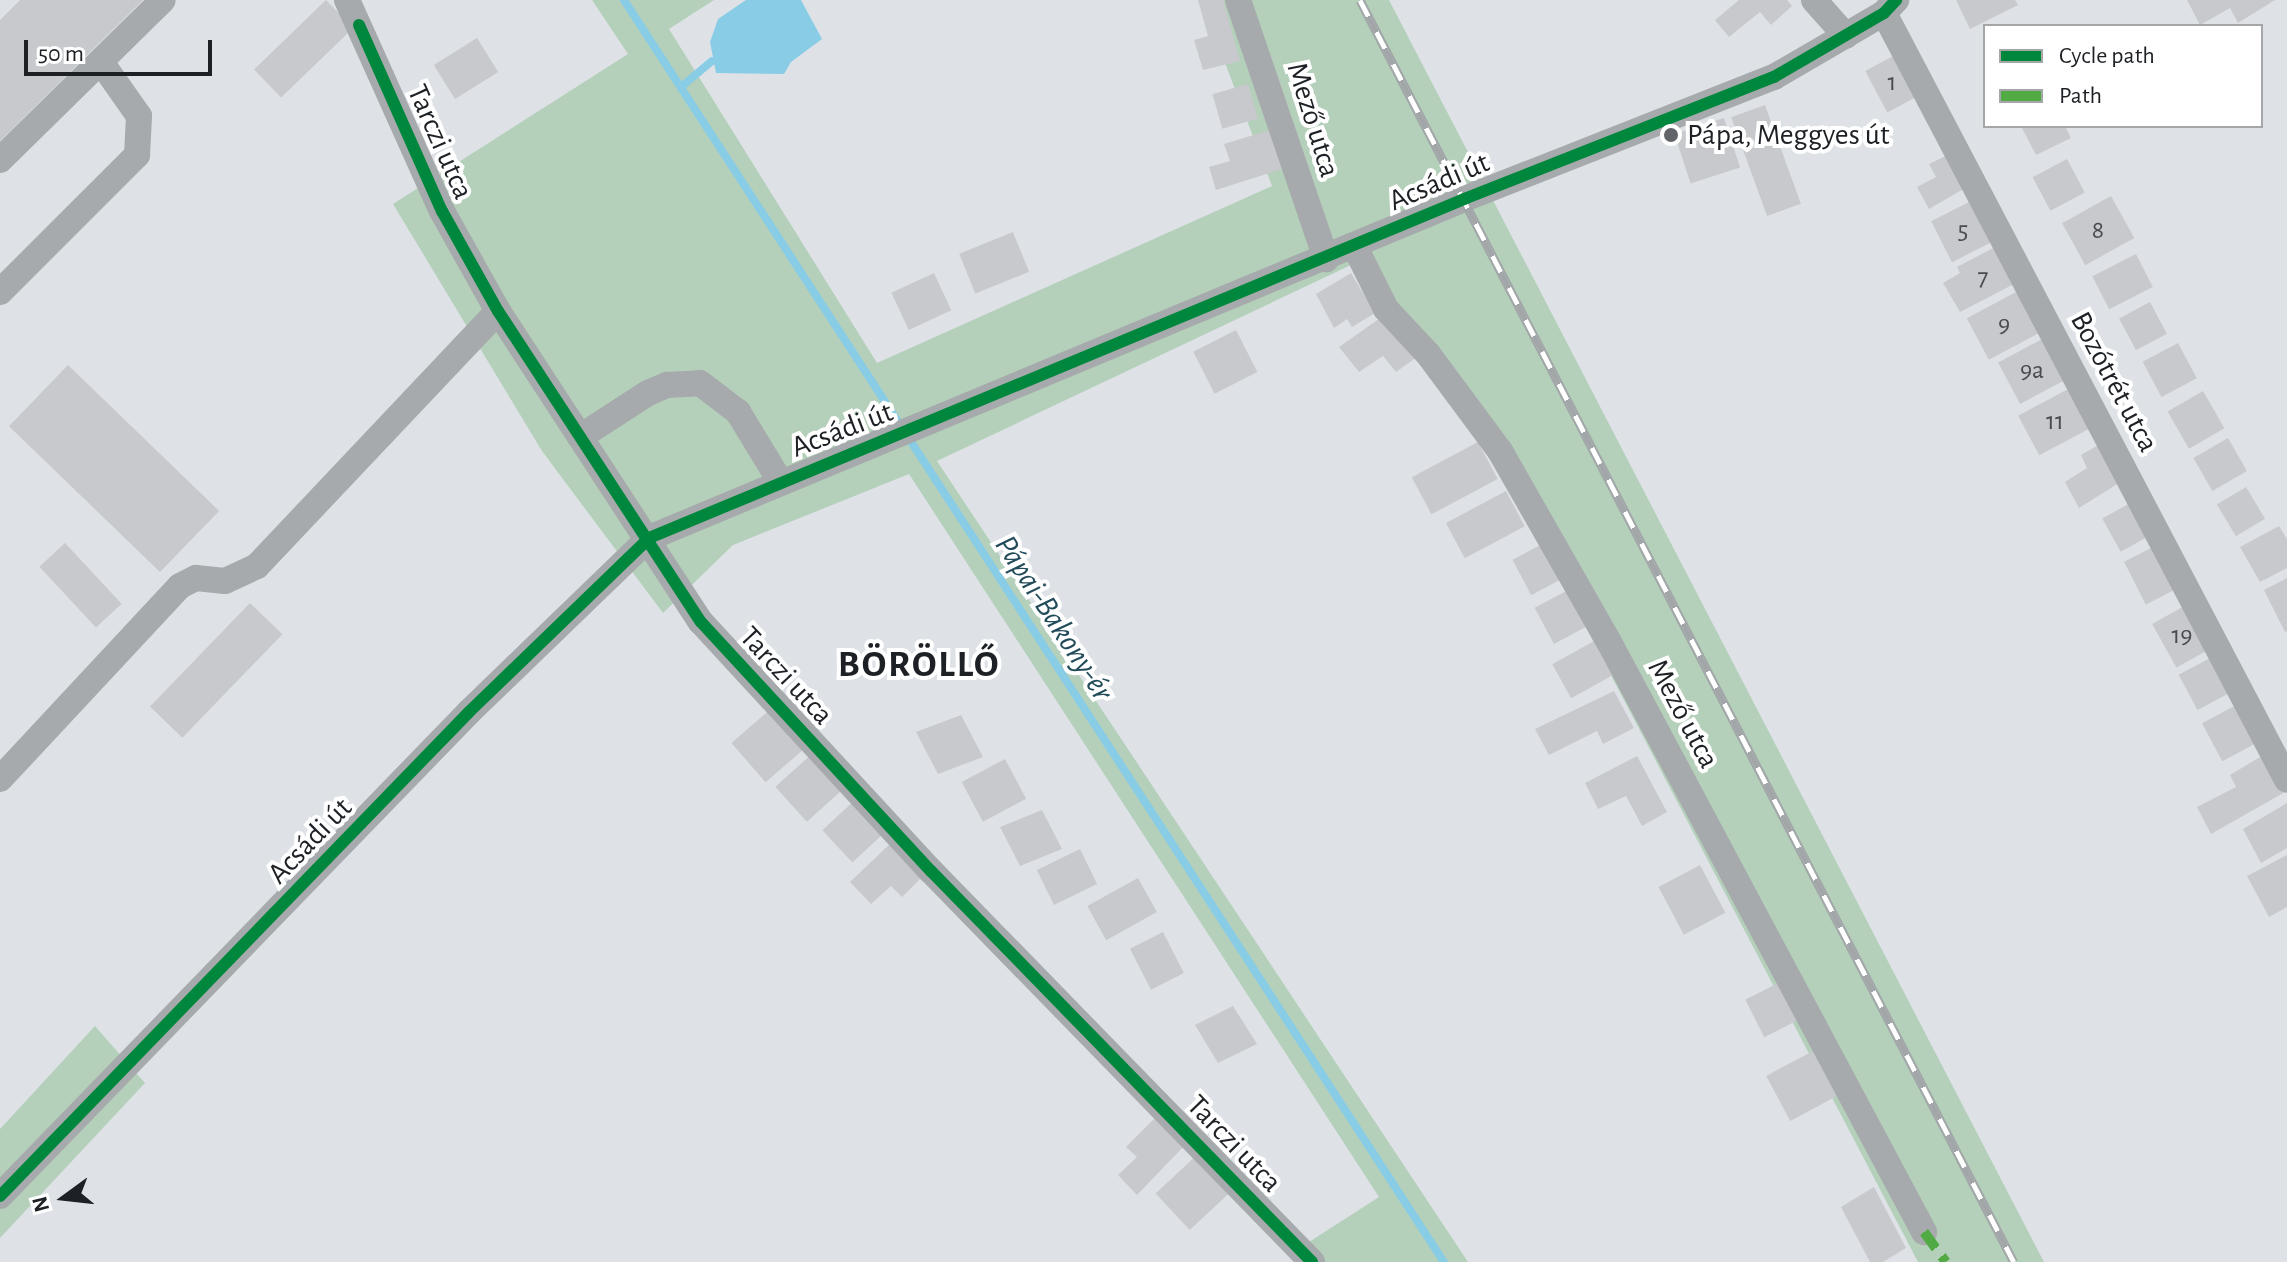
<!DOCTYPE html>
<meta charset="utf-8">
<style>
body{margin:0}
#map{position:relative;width:2287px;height:1262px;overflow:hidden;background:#dee2e7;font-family:"Alegreya Sans",sans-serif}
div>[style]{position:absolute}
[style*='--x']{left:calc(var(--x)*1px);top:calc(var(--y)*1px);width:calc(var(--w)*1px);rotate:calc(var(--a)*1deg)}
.green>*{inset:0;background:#b4d0ba}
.water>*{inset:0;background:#89cce5}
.stream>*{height:8px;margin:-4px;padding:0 4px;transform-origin:4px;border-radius:4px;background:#89cce5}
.building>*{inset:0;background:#c7c9cd;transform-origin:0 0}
.minor>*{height:26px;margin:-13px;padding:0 13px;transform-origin:13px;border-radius:13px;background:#a7aaac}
.rail>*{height:9px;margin-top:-4.5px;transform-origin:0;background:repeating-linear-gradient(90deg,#fff 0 18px,#a3a6a9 0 36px);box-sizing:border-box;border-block:2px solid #a3a6a9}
.quiet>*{height:10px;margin-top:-5px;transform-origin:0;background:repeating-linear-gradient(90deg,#52aa44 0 20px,transparent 0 30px)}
.cycleway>*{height:12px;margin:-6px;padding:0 6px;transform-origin:6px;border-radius:6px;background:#00873e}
.dots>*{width:22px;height:22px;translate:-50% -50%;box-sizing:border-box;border:4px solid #fff;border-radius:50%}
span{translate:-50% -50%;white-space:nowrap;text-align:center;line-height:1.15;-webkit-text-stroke:8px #fff;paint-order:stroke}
.number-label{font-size:26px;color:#484b4f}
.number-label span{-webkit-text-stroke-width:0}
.street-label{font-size:30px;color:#1d2024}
.poi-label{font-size:30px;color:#1d2024}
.left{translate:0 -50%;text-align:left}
.water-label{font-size:32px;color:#224b5a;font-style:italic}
.district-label{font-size:38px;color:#1d2024;font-weight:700;letter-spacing:2px}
.legend{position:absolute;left:1983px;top:24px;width:280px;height:104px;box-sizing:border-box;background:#fff;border:2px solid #a5a6a7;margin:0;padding:10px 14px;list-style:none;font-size:24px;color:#1d2024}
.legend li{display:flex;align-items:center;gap:16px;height:40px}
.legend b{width:40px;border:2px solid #a5a6a7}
.north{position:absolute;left:24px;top:1158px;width:80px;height:80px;-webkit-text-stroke:6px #fff;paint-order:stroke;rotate:255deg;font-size:22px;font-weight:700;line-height:32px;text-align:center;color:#1d2024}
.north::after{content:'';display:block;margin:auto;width:28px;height:36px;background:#1d2024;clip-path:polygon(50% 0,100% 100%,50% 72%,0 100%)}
.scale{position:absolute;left:24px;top:40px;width:188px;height:36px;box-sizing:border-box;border:4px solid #1d2024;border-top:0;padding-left:10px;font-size:24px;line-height:28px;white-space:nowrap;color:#1d2024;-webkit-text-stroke:6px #fff;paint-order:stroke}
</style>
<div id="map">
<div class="green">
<i style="clip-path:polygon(592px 0,714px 0,669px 29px,877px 363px,1272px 186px,1201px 0,1389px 0,2044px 1262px,1918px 1262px,1502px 467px,1351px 265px,937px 461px,1468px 1262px,1300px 1262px,1292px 1253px,1379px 1197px,909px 474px,733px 545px,663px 613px,542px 451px,393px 204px,628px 54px)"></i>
<i style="clip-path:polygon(95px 1026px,145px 1083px,0 1238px,0 1129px)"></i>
</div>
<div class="water">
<i style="clip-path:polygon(746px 0,801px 0,822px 39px,791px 62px,784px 74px,716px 73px,710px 42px,718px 19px)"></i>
</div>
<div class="stream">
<i style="--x:624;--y:0;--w:1505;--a:56.99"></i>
<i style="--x:681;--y:87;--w:40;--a:-40"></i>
</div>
<div class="building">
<i style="clip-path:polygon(20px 0,143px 0,0 141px,0 20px)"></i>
<i style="left:326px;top:0;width:39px;height:100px;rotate:46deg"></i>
<i style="clip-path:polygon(1198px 0,1223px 0,1240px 61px,1203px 70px,1194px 40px,1208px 36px)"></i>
<i style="clip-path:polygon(1739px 0,1787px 0,1792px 6px,1771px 25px,1760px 12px,1729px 37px,1715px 20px)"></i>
<i style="clip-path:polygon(1956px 0,2015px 0,2018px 5px,1970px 29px)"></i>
<i style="clip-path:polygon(2187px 0,2275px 0,2238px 23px,2230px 8px,2200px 25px)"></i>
<i style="left:477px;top:38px;width:40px;height:51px;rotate:58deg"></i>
<i style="left:1897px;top:54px;width:47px;height:36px;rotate:62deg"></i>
<i style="left:1248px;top:84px;width:36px;height:37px;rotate:74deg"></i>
<i style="left:1765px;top:105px;width:105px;height:36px;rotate:70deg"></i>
<i style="left:1724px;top:118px;width:52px;height:52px;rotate:72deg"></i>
<i style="clip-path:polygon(2021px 126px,2065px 126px,2071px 138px,2036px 155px)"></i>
<i style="clip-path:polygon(1270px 130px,1282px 169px,1216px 190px,1209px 167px,1230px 161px,1224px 144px)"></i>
<i style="clip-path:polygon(1950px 154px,1967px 187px,1929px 209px,1917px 187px,1936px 177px,1929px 164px)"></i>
<i style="left:2067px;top:159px;width:38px;height:39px;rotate:62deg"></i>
<i style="left:2111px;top:196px;width:48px;height:56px;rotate:61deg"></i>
<i style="left:1973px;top:200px;width:46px;height:47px;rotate:63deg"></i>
<i style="left:1013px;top:232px;width:43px;height:58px;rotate:68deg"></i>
<i style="clip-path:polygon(1997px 246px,2016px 283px,1960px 312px,1943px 283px,1960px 273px,1957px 267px)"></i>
<i style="left:2136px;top:254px;width:37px;height:49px;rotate:63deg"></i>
<i style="left:934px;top:273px;width:41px;height:47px;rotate:65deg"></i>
<i style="clip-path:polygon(1351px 273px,1375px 313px,1352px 327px,1347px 319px,1334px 328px,1316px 294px)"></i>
<i style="left:2018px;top:291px;width:47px;height:58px;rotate:62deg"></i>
<i style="left:2150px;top:302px;width:36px;height:35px;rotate:62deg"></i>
<i style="clip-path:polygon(1383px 316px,1417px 357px,1396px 372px,1383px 356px,1359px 372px,1339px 347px)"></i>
<i style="left:1236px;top:330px;width:47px;height:48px;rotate:63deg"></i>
<i style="left:2044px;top:338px;width:47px;height:52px;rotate:62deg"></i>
<i style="left:2178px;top:343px;width:40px;height:40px;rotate:62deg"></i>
<i style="left:68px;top:365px;width:210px;height:85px;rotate:44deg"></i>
<i style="left:2072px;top:387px;width:45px;height:61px;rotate:62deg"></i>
<i style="left:2203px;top:391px;width:43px;height:41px;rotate:60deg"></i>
<i style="left:2228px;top:438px;width:38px;height:40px;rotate:60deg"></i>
<i style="left:1478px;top:442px;width:42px;height:75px;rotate:62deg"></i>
<i style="clip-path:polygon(2102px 443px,2122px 481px,2079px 508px,2065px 482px,2087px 468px,2081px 455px)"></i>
<i style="left:2246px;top:487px;width:37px;height:34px;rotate:59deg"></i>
<i style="left:1506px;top:491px;width:40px;height:68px;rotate:62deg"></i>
<i style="left:2132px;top:502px;width:38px;height:34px;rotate:61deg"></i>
<i style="clip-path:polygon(2279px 526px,2287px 539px,2287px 568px,2260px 582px,2240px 547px)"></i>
<i style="left:1546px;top:542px;width:40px;height:38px;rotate:62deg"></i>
<i style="left:65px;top:543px;width:83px;height:35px;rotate:47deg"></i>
<i style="left:2157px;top:545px;width:48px;height:37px;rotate:63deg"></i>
<i style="clip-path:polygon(2287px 578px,2287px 631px,2285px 632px,2264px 590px)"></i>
<i style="left:1570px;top:589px;width:41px;height:40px;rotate:62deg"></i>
<i style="left:250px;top:603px;width:45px;height:144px;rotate:44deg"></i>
<i style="left:2188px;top:604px;width:50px;height:41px;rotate:61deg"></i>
<i style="left:1596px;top:640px;width:39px;height:50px;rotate:61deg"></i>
<i style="left:2214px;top:656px;width:40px;height:40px;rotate:62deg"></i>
<i style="clip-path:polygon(1614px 691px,1634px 728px,1603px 744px,1597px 731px,1549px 755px,1535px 729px)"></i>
<i style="left:2240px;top:703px;width:43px;height:43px;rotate:62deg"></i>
<i style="left:773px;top:707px;width:52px;height:55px;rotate:49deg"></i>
<i style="clip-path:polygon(961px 715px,983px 757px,938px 774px,916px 732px)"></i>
<i style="left:814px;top:752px;width:47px;height:52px;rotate:48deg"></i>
<i style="clip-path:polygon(2265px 754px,2285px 792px,2211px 834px,2197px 807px,2236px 787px,2230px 775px)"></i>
<i style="clip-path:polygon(1637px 756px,1667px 812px,1642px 826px,1626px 796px,1598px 809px,1585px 783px)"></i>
<i style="left:1005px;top:759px;width:45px;height:49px;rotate:62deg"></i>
<i style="left:856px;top:799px;width:44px;height:46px;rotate:47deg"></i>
<i style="clip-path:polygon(2287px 803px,2287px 848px,2261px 863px,2243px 829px)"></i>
<i style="clip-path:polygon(1042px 810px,1062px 849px,1020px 866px,1000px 827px)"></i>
<i style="clip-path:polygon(892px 842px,924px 875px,902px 897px,891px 886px,871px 904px,850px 882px)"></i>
<i style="left:1080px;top:849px;width:39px;height:48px;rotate:64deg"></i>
<i style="clip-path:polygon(2287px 855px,2287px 907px,2269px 917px,2247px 876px)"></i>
<i style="left:1700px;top:865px;width:54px;height:47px;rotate:62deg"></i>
<i style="left:1138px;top:878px;width:39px;height:58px;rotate:61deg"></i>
<i style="left:1163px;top:932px;width:46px;height:37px;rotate:63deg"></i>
<i style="left:1780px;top:982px;width:42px;height:39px;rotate:63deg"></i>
<i style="clip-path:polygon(1233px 1006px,1257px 1044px,1218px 1063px,1195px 1025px)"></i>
<i style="left:1813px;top:1051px;width:51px;height:53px;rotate:62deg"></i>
<i style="clip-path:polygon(1158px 1115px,1186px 1144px,1137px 1195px,1118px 1175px,1137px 1157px,1126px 1147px)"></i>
<i style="left:1198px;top:1154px;width:50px;height:58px;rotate:47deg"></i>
<i style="clip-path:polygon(1874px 1187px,1906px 1248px,1883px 1262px,1870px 1262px,1841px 1207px)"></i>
</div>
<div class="minor">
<i style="--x:347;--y:0;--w:231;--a:65.8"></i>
<i style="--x:442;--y:211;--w:115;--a:60.8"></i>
<i style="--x:498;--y:311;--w:371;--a:56.9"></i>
<i style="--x:701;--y:622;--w:339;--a:47.3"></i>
<i style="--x:931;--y:871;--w:546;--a:45.74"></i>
<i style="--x:1238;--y:0;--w:274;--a:71.2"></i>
<i style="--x:1814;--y:0;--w:48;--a:48.4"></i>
<i style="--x:1884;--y:13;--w:866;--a:62.28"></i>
<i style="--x:0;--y:160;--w:228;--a:-44.5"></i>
<i style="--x:1355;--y:247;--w:69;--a:63.4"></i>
<i style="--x:1386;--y:309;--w:62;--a:47"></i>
<i style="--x:1428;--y:354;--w:121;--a:53.4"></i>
<i style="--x:1500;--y:451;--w:220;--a:60.3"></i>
<i style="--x:1609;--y:642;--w:669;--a:61.9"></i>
<i style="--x:0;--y:292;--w:194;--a:-45"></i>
<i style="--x:137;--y:155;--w:39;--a:-87"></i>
<i style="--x:139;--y:116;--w:66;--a:-125.1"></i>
<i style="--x:580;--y:437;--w:81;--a:-32.9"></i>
<i style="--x:648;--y:393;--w:21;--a:-23"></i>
<i style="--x:667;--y:385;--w:33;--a:-3"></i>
<i style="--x:700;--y:383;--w:48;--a:37.3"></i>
<i style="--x:738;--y:412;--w:81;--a:58.7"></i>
<i style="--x:0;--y:779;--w:264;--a:-47"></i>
<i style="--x:180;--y:586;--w:18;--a:-27"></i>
<i style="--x:196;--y:578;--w:29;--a:6"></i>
<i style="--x:225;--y:581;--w:35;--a:-25"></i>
<i style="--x:257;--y:566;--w:351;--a:-46.6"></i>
<i style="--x:0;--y:1196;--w:674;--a:-45.9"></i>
<i style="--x:469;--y:712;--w:250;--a:-44"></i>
<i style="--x:649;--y:538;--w:883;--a:-22.58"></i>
<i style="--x:1464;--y:199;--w:333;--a:-21.5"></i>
<i style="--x:1774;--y:77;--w:127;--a:-30.2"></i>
<i style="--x:1884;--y:13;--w:18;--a:-47"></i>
</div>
<div class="rail">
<i style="--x:1360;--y:0;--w:1421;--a:62.61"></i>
</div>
<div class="quiet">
<i style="--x:1924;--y:1232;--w:37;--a:54"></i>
</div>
<div class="cycleway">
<i style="--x:359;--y:25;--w:204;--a:66"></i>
<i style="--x:442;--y:211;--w:115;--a:60.8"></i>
<i style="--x:498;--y:311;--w:371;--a:56.9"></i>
<i style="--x:701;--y:622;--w:339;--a:47.3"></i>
<i style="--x:931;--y:871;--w:546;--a:45.74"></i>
<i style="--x:0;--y:1196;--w:674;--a:-45.9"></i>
<i style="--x:469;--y:712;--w:250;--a:-44"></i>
<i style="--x:649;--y:538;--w:883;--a:-22.58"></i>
<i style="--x:1464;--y:199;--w:333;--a:-21.5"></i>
<i style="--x:1774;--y:77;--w:127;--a:-30.2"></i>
<i style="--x:1884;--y:13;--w:18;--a:-47"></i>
</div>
<div class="dots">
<i style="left:1671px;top:135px;background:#616468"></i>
</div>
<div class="number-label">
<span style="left:1892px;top:83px">1</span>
<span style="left:1963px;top:231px">5</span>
<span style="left:2098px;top:231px">8</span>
<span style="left:1983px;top:278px">7</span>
<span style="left:2004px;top:325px">9</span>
<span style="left:2032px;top:371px">9a</span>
<span style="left:2055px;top:422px">11</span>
<span style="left:2182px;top:636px">19</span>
</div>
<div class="street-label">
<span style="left:1313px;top:120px;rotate:73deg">Mező utca</span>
<span style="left:440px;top:142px;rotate:66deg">Tarczi utca</span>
<span style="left:1439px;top:182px;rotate:-23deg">Acsádi út</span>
<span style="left:2114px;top:382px;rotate:62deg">Bozótrét utca</span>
<span style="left:842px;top:430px;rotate:-21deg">Acsádi út</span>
<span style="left:786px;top:676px;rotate:47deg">Tarczi utca</span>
<span style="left:1683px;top:714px;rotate:62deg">Mező utca</span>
<span style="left:310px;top:841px;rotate:-46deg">Acsádi út</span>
<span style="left:1234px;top:1144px;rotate:46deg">Tarczi utca</span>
</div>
<div class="poi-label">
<span class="left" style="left:1687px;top:135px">Pápa, Meggyes út</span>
</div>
<div class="water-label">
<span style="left:1054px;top:618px;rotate:57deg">Pápai-Bakony-ér</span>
</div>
<div class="district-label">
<span style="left:919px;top:666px">BÖRÖLLŐ</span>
</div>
<ul class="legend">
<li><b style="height:10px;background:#00873e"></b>Cycle path</li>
<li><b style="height:10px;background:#52aa44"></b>Path</li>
</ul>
<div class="north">N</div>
<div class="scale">50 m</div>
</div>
